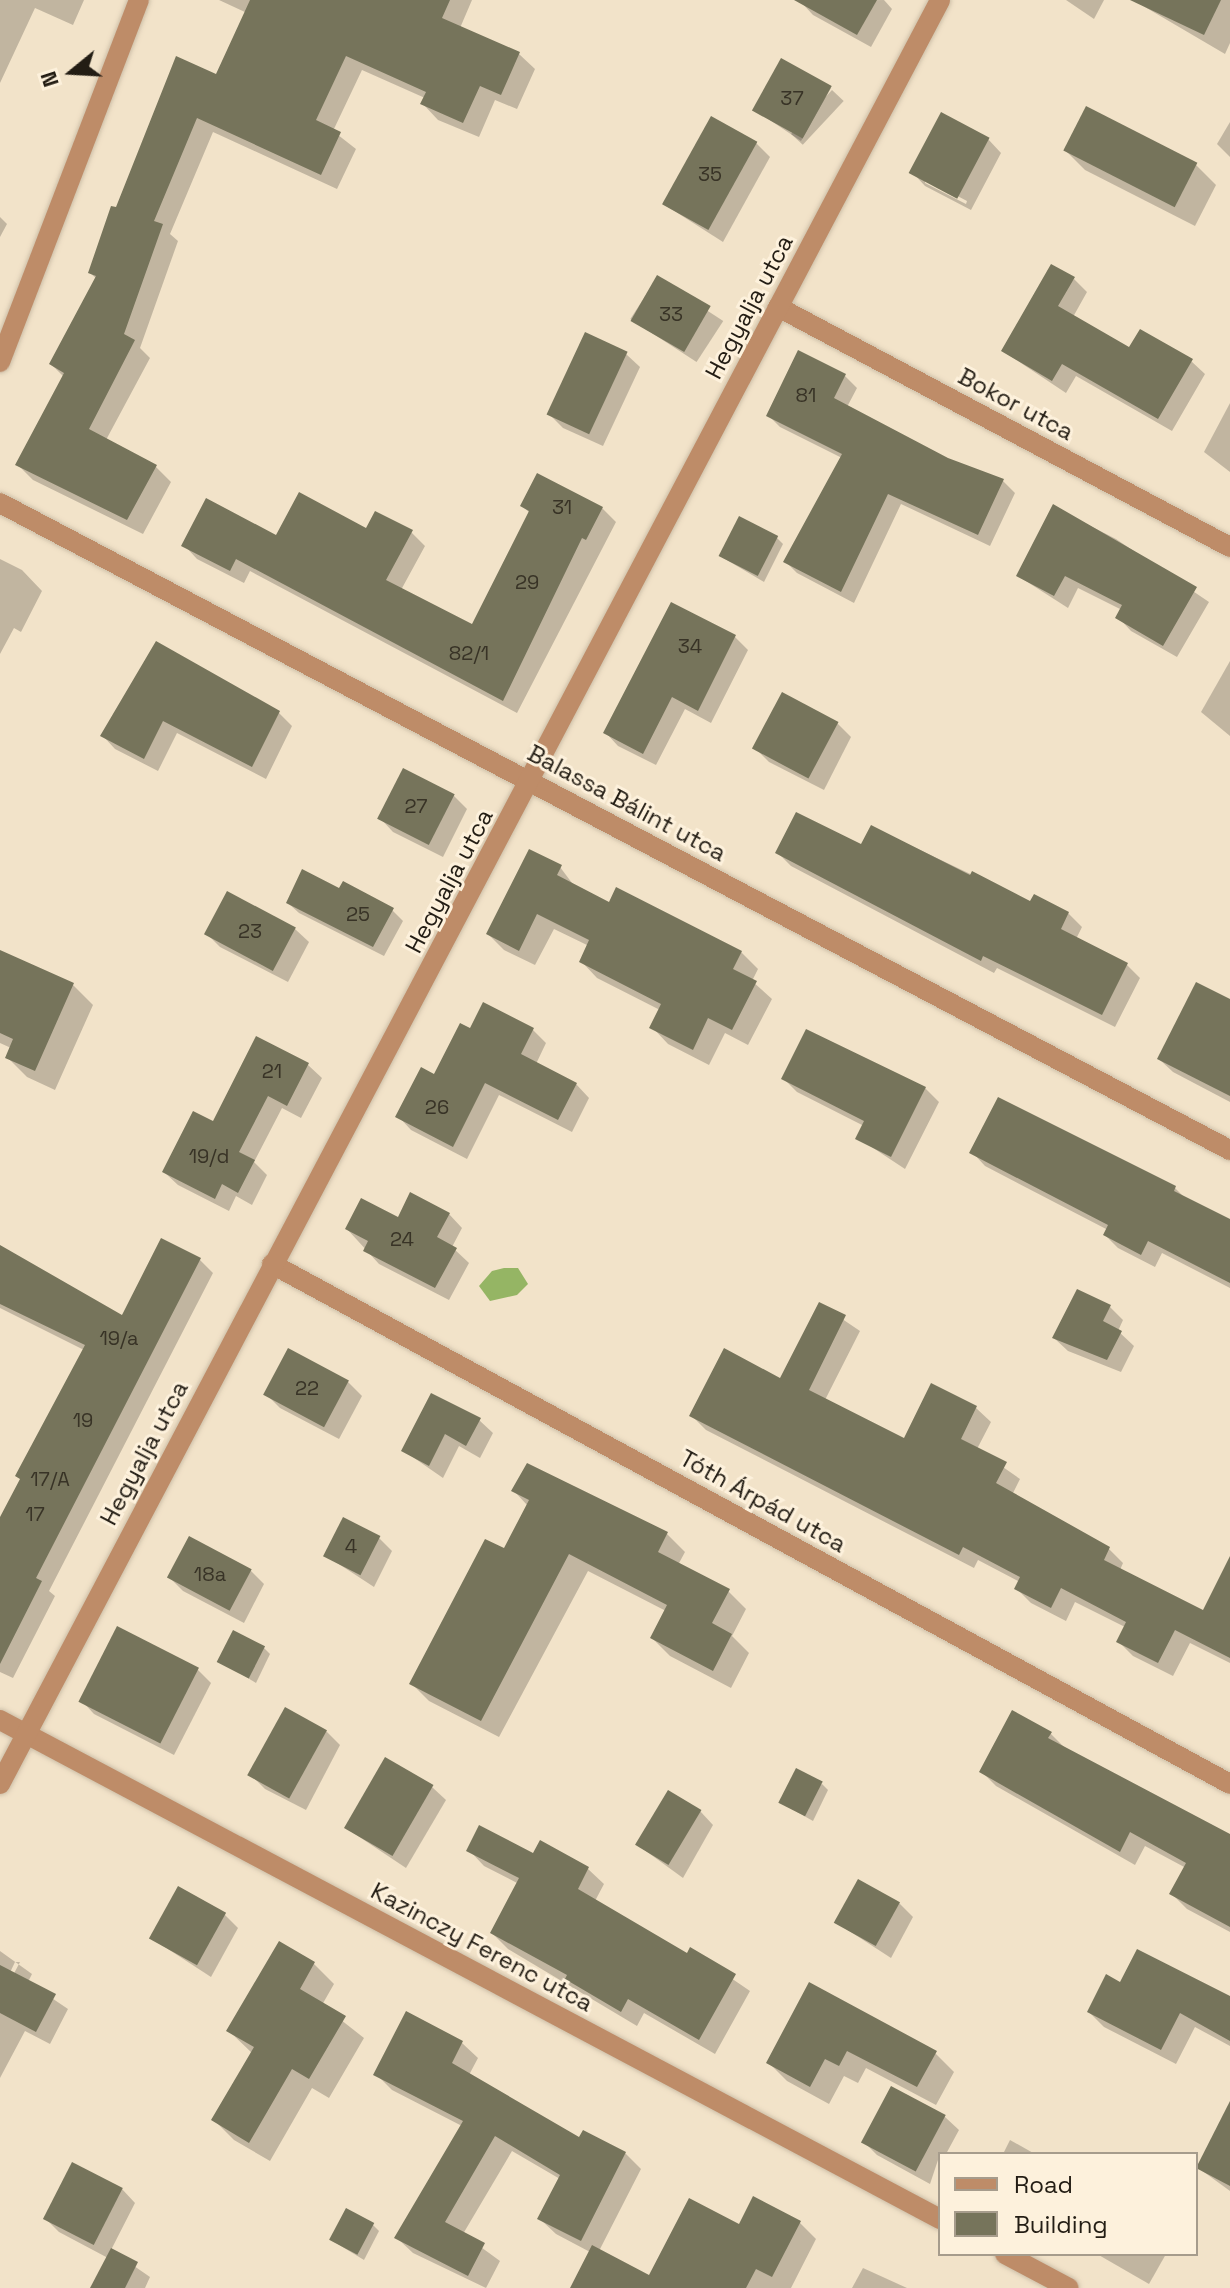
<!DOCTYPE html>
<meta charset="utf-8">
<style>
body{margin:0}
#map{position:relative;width:1230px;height:2288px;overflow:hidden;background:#f2e3c9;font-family:"Space Grotesk",sans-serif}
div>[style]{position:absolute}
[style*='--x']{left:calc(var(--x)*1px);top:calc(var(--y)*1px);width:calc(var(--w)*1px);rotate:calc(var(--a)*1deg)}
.water>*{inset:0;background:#95b564}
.shadow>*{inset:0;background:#0003;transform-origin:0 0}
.building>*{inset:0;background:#76745b;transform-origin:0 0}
.roads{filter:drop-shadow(0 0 2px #cdbfa8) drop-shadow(0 0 2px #cdbfa8)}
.minor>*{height:20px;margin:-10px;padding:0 10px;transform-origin:10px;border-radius:10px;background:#be8c68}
span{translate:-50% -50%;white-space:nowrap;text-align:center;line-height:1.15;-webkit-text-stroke:6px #fdf1dc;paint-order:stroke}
.number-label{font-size:20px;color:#383326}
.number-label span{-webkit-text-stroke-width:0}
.street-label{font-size:24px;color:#231d14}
.legend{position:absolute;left:938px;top:2152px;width:260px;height:104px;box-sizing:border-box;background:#fdf1dc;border:2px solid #a69c8c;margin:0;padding:10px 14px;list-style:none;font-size:24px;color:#231d14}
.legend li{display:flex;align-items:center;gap:16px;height:40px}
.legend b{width:40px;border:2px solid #a69c8c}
.north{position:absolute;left:32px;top:32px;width:80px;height:80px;-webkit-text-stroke:6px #fdf1dc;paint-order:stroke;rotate:252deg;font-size:22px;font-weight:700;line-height:32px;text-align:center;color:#231d14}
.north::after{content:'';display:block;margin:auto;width:28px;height:36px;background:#231d14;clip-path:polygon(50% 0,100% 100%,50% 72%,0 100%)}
</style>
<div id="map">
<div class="water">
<i style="clip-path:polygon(504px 1268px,518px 1268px,528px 1284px,517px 1295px,490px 1301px,479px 1286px,492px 1271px)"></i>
</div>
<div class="shadow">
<i style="clip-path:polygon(0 0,84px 0,73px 25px,35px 8px,0 83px)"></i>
<i style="clip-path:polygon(219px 0,472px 0,460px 28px,519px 54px,535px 69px,517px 109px,495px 100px,479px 137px,438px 120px,423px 104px,425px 98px,362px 70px,333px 131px,356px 149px,337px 189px,213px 132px,170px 234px,178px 241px,140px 348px,150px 358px,106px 440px,156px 467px,171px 482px,143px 534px,33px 480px,18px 465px,64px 377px,51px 364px,97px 279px,90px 273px,117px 210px,217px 76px,247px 13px)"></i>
<i style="clip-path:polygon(884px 0,892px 9px,871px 47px,813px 15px,800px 1px)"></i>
<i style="clip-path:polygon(1066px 0,1104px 0,1094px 19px)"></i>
<i style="clip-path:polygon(1133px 0,1230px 0,1230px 43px,1225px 54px)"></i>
<i style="clip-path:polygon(831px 88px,801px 141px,755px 110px)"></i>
<i style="left:832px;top:90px;width:16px;height:60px;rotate:43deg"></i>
<i style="clip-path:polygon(1230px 122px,1230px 157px,1217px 144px)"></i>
<i style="clip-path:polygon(evenodd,988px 139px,1001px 153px,971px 210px,925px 186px,912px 172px,988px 139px,925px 179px,967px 201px,966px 204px,925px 183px,925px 179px)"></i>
<i style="clip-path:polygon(756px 143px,770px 157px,723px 242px,665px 205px)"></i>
<i style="clip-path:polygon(1065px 150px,1196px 165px,1216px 185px,1195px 226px,1085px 170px)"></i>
<i style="clip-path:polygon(0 217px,7px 224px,0 237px)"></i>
<i style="left:657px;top:278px;width:79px;height:49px;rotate:33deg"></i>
<i style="clip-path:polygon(1074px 279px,1087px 292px,1073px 317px,1130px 350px,1191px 361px,1205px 374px,1172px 431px,1076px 376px,1066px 393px,1003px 351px)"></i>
<i style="clip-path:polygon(586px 335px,626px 354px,640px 367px,603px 446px,563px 428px,549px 414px)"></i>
<i style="clip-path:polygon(845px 376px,857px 388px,847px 407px,947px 459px,1003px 481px,1015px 493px,990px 546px,901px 504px,854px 603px,797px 573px,785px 561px,842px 458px,780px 427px,768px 415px)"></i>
<i style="clip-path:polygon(1230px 403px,1230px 472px,1204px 452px)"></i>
<i style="clip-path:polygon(522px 506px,602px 508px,616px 522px,517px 713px,250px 571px,244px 583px,197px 559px,184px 545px,411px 532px,425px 546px,401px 590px,473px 627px,530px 513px)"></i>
<i style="clip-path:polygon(1053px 507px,1116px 539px,1209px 602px,1177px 657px,1131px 631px,1118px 617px,1122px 610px,1078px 588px,1068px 608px,1018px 576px)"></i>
<i style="clip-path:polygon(777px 538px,783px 544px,764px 582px,720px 556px)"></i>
<i style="clip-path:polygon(0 559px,22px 570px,42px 591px,21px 632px,14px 628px,0 654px)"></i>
<i style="clip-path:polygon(672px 605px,735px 637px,748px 650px,711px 723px,685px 709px,656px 765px,618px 746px,606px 733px)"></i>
<i style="clip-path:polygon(157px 643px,279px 713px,292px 726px,266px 779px,177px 733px,158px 771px,115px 749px,102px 735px)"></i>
<i style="clip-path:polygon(1230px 661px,1230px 736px,1201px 712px)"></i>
<i style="clip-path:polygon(837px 723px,851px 737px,824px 790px,769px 762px,756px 749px)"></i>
<i style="clip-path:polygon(454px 796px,467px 809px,443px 857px,393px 832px,380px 818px)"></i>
<i style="clip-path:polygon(872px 827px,1031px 903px,1068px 913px,1082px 927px,1076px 939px,1127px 965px,1140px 978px,1115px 1027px,997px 968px,994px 973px,791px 866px,777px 852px,862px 847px)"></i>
<i style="clip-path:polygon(560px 867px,575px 887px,610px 904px,741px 952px,758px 969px,752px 981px,772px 999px,748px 1045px,725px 1033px,709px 1065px,668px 1044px,652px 1027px,660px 1010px,597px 978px,581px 961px,589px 946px,554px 929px,535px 965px,504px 950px,488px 934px)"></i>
<i style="clip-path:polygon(340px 891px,392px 910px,403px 921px,384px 956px,299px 913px,288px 903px)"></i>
<i style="clip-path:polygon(228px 893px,295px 929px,309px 942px,288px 982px,220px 947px,207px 934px)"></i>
<i style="clip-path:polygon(0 952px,73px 985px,93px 1005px,55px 1090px,27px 1077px,7px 1057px,11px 1048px,0 1043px)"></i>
<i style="clip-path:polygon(1230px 1001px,1230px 1102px,1173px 1072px,1159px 1059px)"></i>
<i style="clip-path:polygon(533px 1030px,546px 1043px,536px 1064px,576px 1084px,589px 1098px,572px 1132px,499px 1095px,467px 1159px,411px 1130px,398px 1116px,471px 1031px)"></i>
<i style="clip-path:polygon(257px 1039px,308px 1065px,322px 1078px,301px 1118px,282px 1108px,254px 1162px,267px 1175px,252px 1205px,236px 1196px,229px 1211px,178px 1185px,164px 1172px,214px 1124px)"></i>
<i style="clip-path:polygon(783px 1078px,925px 1088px,939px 1102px,905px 1169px,858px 1138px,864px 1126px,797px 1092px)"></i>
<i style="clip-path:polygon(972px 1152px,1175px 1188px,1187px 1200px,1230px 1221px,1230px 1288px,1162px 1253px,1155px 1267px,1118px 1248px,1105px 1235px,1108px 1230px,985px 1166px)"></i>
<i style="clip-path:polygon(449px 1214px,462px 1228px,452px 1247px,469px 1263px,449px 1300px,379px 1264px,347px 1229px)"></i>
<i style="clip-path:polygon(0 1248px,123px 1317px,200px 1260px,213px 1273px,49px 1591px,55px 1596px,13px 1678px,0 1672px,0 1521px,84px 1350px,0 1308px)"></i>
<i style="clip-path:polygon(820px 1304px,860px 1331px,825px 1400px,905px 1441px,976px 1408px,991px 1422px,977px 1449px,1020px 1479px,1012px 1495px,1109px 1549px,1123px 1563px,1120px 1570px,1204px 1613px,1230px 1578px,1230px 1663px,1190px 1643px,1173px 1676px,1133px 1656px,1118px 1641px,1125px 1627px,1075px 1602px,1066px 1621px,1031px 1603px,1017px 1589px,1020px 1582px,978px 1560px,974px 1568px,706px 1430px,691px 1415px,781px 1380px)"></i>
<i style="clip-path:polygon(1110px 1307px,1123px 1320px,1118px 1331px,1134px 1346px,1121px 1372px,1068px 1351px,1054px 1338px)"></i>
<i style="clip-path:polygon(348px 1382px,362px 1396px,339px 1439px,280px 1408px,267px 1395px)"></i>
<i style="clip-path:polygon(479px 1420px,493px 1433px,480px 1458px,459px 1446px,443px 1478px,404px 1451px)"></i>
<i style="clip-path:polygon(514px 1491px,667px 1534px,685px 1552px,678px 1565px,728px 1591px,746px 1609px,732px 1636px,749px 1653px,731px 1688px,670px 1656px,652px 1638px,666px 1611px,588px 1571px,499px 1737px,429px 1701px,411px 1683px,505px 1551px,528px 1506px)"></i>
<i style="clip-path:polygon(379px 1538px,392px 1551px,374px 1587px,325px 1555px)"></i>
<i style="clip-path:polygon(251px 1571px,264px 1584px,244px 1623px,183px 1591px,170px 1578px)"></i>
<i style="clip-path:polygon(264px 1648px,270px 1654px,256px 1683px,220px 1661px)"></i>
<i style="clip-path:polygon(198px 1670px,211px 1683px,174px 1755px,94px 1714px,81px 1700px)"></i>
<i style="clip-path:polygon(326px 1731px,340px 1745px,306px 1810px,265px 1789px,252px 1776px)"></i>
<i style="clip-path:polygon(1050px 1733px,1065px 1748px,1230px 1837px,1230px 1932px,1187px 1909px,1172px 1894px,1186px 1868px,1145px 1846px,1135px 1865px,996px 1786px,982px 1772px)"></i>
<i style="clip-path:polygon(822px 1784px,828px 1790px,813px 1821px,781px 1803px)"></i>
<i style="clip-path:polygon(432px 1787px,446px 1800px,406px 1868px,346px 1828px)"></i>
<i style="clip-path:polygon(700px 1811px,713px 1825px,683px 1878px,639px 1846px)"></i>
<i style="clip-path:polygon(540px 1843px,588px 1869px,604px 1884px,595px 1901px,687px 1956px,690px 1950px,750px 1991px,715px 2054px,644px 2013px,637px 2026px,508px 1949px,492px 1933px,519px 1884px,484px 1866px,469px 1850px,534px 1856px)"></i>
<i style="clip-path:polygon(899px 1903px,913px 1917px,891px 1958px,837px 1923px)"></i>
<i style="clip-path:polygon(225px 1915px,238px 1928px,211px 1977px,151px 1938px)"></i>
<i style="clip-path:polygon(280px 1944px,314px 1964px,334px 1984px,322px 2005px,364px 2038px,329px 2098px,312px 2088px,270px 2161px,234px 2140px,214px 2120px,252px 2053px,229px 2031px)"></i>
<i style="clip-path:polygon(evenodd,0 1951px,32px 1974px,28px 1982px,68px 2009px,50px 2044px,25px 2031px,0 2078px,0 1951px,15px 1962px,20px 1962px,10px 1981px,7px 1979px,15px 1962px)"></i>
<i style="clip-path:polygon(810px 1985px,935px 2053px,954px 2072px,936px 2105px,866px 2068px,858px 2083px,844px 2076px,829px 2104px,787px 2081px,768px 2062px)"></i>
<i style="clip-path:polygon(1121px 1985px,1230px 1999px,1230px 2046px,1195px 2027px,1176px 2064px,1104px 2027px,1089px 2012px)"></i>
<i style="clip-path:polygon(462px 2043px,478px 2058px,469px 2075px,580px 2140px,625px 2153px,641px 2169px,599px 2251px,650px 2277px,740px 2226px,799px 2222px,816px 2239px,791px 2288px,572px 2288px,590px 2252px,556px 2234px,540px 2219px,560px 2179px,512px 2151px,463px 2234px,500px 2261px,486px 2288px,413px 2253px,397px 2238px,462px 2126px,392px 2090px,376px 2074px)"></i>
<i style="clip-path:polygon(892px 2088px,945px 2117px,959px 2130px,946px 2154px,940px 2154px,930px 2184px,877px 2155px,864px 2142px)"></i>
<i style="clip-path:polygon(1230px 2128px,1230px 2191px,1197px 2167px)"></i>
<i style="clip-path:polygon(1010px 2140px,1035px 2154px,1003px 2154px)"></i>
<i style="clip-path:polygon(122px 2189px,135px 2203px,111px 2250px,150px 2277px,145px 2288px,93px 2288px,108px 2258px,59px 2232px,46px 2219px)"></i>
<i style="clip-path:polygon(373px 2225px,379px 2231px,364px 2260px,331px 2240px)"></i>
<i style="clip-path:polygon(1097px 2254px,1166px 2254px,1149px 2284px)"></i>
<i style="clip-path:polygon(863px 2268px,907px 2288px,852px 2288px)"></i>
</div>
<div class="building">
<i style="clip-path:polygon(250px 0,450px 0,442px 18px,520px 52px,501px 95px,480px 86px,463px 123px,420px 104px,426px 92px,346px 56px,316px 120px,341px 132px,321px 175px,197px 118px,154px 221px,163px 224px,124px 334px,135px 340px,89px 429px,157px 465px,127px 520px,15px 465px,64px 373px,49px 364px,96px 276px,88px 273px,111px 206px,116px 207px,176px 56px,216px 74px)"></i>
<i style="clip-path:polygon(794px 0,877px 0,857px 35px)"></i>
<i style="clip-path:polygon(1130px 0,1221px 0,1204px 35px)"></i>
<i style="left:781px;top:58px;width:58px;height:60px;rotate:29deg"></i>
<i style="left:1086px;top:106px;width:125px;height:50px;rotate:27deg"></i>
<i style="left:941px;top:112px;width:55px;height:69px;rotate:28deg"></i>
<i style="left:711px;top:116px;width:53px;height:101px;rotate:29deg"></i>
<i style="clip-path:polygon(1051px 264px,1075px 277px,1058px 306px,1129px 347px,1140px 329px,1193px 359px,1158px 419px,1062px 364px,1052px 381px,1001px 351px)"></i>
<i style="left:657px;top:275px;width:62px;height:53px;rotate:30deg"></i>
<i style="left:585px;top:332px;width:47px;height:91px;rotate:25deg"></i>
<i style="clip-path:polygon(798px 350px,846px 374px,834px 398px,948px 458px,1004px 479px,978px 535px,888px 494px,841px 592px,783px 562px,842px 454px,766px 416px)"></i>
<i style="clip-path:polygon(537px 473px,603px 507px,586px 540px,582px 538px,503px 701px,236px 559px,230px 571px,181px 546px,206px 498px,276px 535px,299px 492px,366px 528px,375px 511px,413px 530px,386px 580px,472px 624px,529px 511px,520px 506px)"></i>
<i style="clip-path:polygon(1053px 504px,1197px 587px,1163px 646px,1115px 618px,1122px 605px,1065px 576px,1054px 596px,1016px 576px)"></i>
<i style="left:739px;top:516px;width:44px;height:45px;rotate:27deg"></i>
<i style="clip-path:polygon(671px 602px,736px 635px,698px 711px,672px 697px,643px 754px,603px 733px)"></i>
<i style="clip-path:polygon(156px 641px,280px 711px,252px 767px,163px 721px,144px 759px,100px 736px)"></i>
<i style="left:782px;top:692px;width:64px;height:64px;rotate:28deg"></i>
<i style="left:403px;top:768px;width:58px;height:57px;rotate:27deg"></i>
<i style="clip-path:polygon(796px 812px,861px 844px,871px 825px,970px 875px,972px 871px,1030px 901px,1034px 894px,1069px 912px,1061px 929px,1128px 963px,1102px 1015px,983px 956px,981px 961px,775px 853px)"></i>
<i style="clip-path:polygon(529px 849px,562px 865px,557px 875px,609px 902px,616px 887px,742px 951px,733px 969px,757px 981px,732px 1030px,708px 1018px,693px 1050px,649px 1028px,661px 1004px,579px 962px,589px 940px,537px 914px,519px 951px,486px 934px)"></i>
<i style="clip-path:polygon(302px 869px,339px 888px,343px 881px,394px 908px,373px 947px,286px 903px)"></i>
<i style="left:227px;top:891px;width:78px;height:49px;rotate:28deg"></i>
<i style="clip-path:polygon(0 950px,74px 983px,35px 1071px,5px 1058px,13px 1039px,0 1033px)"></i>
<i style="clip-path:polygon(1196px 982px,1230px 999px,1230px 1096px,1157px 1059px)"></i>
<i style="clip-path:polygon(483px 1002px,534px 1028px,521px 1054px,577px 1083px,558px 1120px,485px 1083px,453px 1147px,395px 1117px,421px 1067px,434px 1074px,460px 1023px,470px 1028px)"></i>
<i style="clip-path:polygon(806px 1029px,926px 1087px,891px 1157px,855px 1139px,864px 1121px,781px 1079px)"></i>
<i style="clip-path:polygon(256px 1036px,309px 1063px,287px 1106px,268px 1096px,239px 1152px,255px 1160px,238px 1193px,222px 1184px,215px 1199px,162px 1172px,193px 1111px,213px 1121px)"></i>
<i style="clip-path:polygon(998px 1097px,1176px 1186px,1174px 1191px,1230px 1219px,1230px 1283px,1148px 1241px,1141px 1255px,1103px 1235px,1108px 1225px,969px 1153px)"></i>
<i style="clip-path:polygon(410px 1192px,450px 1213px,437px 1237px,457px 1248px,435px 1288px,363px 1251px,368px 1241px,345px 1229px,361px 1198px,398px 1217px)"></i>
<i style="clip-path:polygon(161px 1238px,201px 1258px,36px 1578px,42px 1581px,0 1664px,0 1517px,20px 1479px,15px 1476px,85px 1345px,0 1304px,0 1245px,122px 1315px)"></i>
<i style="clip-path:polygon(1077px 1289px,1111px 1305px,1103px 1321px,1122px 1331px,1107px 1360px,1052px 1338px)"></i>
<i style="clip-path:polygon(819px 1302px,846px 1315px,809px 1390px,904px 1438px,931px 1383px,977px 1406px,961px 1439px,1007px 1462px,996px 1483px,1110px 1547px,1104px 1560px,1203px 1610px,1230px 1556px,1230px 1658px,1175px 1630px,1158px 1663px,1116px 1642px,1126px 1622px,1061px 1588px,1051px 1608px,1014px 1589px,1020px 1577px,963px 1547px,959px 1555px,689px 1416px,724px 1348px,780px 1378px)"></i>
<i style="left:288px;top:1348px;width:69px;height:53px;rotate:28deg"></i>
<i style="clip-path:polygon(431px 1393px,481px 1418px,466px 1446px,445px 1434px,429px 1466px,401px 1451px)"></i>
<i style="clip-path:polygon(527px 1463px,668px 1532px,658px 1552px,730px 1589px,712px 1623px,732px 1634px,713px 1671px,650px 1638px,667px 1605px,569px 1554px,481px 1721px,409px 1684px,485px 1539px,504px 1548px,529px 1500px,511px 1491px)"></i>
<i style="left:343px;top:1517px;width:42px;height:44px;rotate:27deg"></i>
<i style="left:189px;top:1536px;width:71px;height:47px;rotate:28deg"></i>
<i style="left:117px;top:1626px;width:92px;height:85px;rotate:27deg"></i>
<i style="left:233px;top:1630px;width:36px;height:36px;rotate:27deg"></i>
<i style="left:285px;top:1707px;width:48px;height:78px;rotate:29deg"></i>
<i style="clip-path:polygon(1012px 1710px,1052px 1732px,1048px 1738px,1230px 1834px,1230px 1927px,1169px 1894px,1186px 1863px,1130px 1832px,1120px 1852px,979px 1772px)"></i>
<i style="left:385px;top:1757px;width:56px;height:82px;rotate:30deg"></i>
<i style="left:796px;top:1768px;width:30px;height:39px;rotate:27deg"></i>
<i style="left:668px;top:1790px;width:39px;height:64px;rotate:31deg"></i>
<i style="clip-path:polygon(479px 1825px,533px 1853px,540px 1840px,589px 1867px,578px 1889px,687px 1953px,690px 1947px,736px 1974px,699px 2040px,628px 1999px,621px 2012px,565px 1979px,567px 1975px,490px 1933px,519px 1878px,466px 1851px)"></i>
<i style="left:858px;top:1879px;width:48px;height:50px;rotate:29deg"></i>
<i style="left:178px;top:1886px;width:55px;height:60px;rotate:29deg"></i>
<i style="clip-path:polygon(279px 1941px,315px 1962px,300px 1989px,346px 2016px,309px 2079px,292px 2069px,249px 2143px,211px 2120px,254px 2047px,226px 2031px)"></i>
<i style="clip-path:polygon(1137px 1949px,1230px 1996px,1230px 2041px,1180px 2013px,1161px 2050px,1087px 2012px,1106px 1974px,1120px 1982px)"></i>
<i style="clip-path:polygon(0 1965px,56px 1994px,36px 2032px,0 2013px)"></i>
<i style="clip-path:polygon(809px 1982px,937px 2051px,917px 2087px,847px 2051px,839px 2066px,825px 2059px,810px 2087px,766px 2063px)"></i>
<i style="clip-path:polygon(406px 2011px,463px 2041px,452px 2063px,579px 2137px,583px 2130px,626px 2152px,581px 2241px,537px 2219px,560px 2175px,495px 2136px,445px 2222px,485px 2243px,468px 2276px,394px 2238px,463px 2121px,373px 2075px)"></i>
<i style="left:891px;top:2086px;width:62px;height:64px;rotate:28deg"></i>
<i style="clip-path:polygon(1230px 2101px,1230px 2186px,1196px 2168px)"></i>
<i style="left:72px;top:2162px;width:57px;height:64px;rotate:27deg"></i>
<i style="clip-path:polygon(753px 2196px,801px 2221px,772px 2277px,756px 2269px,746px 2288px,570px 2288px,592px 2245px,649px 2275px,689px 2198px,739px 2224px)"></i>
<i style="left:346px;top:2208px;width:32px;height:36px;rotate:28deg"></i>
<i style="clip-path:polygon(111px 2248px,138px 2262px,125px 2288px,90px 2288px)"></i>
</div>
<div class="roads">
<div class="minor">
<i style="--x:778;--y:307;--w:512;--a:27.97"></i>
<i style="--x:0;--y:362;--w:388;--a:-69"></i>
<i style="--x:0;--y:503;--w:1390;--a:27.75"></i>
<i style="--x:272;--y:1264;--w:1090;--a:28.49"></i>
<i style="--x:0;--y:1720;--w:1064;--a:27.96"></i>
<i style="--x:0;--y:1784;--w:2016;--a:-62.21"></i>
<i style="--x:1005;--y:2254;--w:72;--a:28"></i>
</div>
</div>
<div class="number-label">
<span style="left:792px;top:98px">37</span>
<span style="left:710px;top:174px">35</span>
<span style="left:671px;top:314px">33</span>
<span style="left:806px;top:395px">81</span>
<span style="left:562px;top:507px">31</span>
<span style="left:527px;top:582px">29</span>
<span style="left:690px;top:646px">34</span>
<span style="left:469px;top:653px">82/1</span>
<span style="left:416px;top:806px">27</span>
<span style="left:358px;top:914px">25</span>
<span style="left:250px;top:931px">23</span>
<span style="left:272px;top:1071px">21</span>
<span style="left:437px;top:1107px">26</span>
<span style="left:209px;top:1156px">19/d</span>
<span style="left:402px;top:1239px">24</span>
<span style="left:119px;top:1338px">19/a</span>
<span style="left:307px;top:1388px">22</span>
<span style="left:83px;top:1420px">19</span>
<span style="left:50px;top:1479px">17/A</span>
<span style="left:35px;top:1514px">17</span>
<span style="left:351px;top:1546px">4</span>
<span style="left:210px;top:1574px">18a</span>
</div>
<div class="street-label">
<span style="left:749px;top:307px;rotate:-62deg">Hegyalja utca</span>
<span style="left:1016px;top:404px;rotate:28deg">Bokor utca</span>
<span style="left:627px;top:803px;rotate:28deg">Balassa Bálint utca</span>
<span style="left:449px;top:881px;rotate:-62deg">Hegyalja utca</span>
<span style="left:144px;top:1453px;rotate:-62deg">Hegyalja utca</span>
<span style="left:763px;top:1501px;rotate:29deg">Tóth Árpád utca</span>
<span style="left:482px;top:1947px;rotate:28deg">Kazinczy Ferenc utca</span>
</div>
<ul class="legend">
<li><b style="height:10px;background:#be8c68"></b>Road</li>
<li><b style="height:22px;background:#76745b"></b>Building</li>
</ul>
<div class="north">N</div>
</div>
